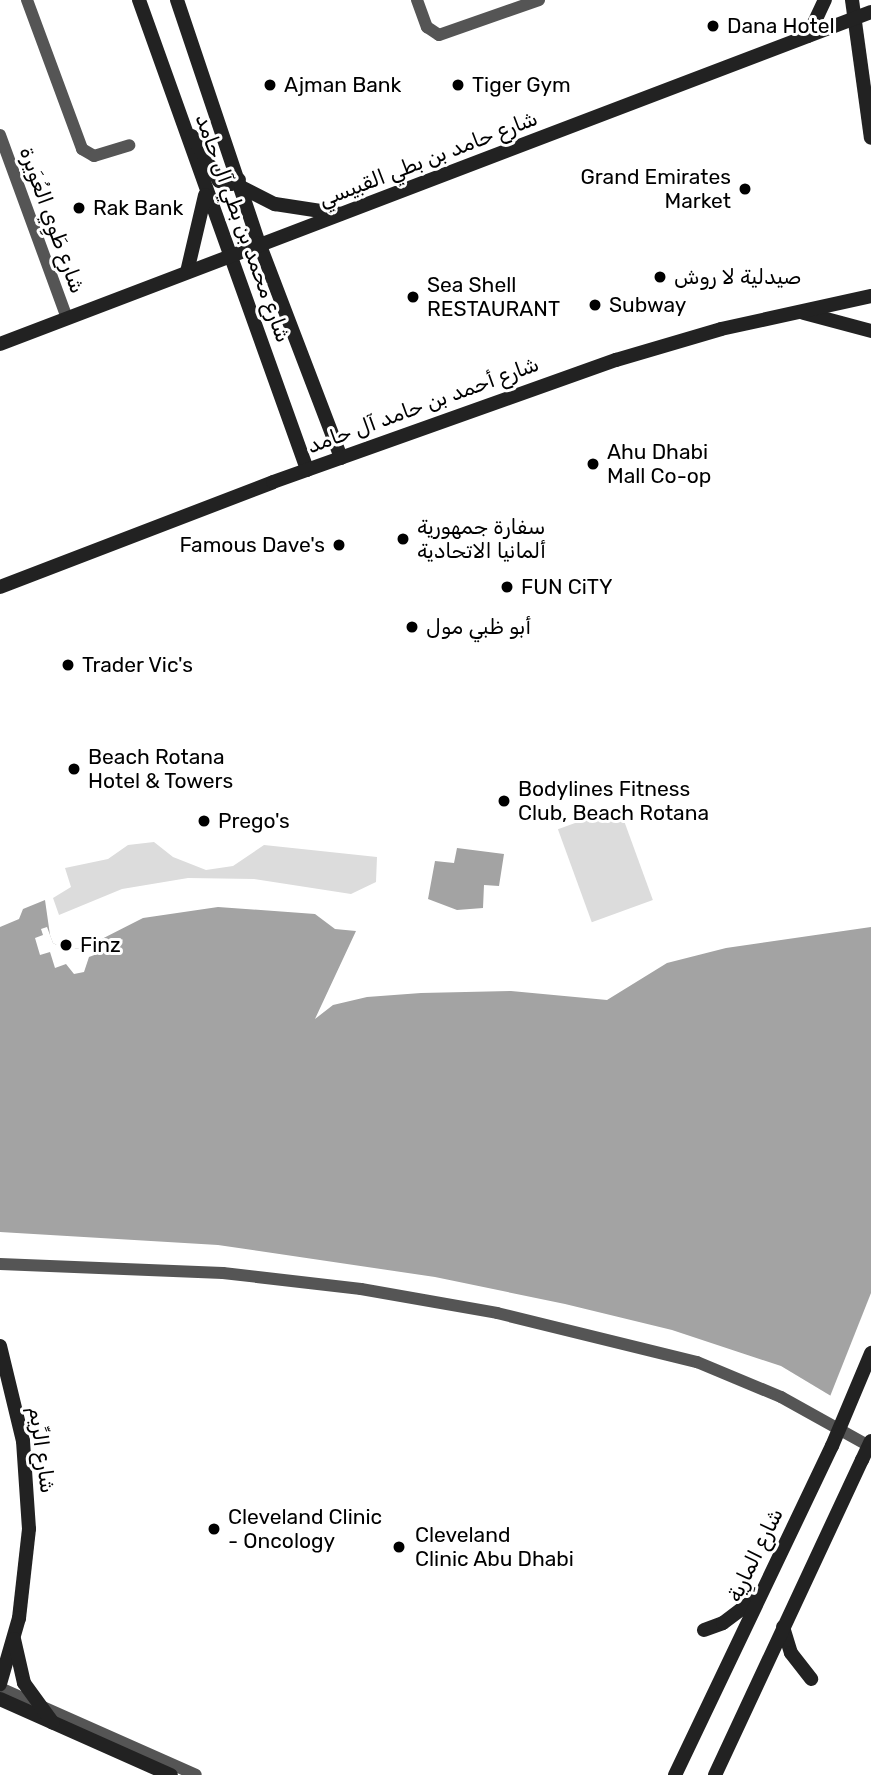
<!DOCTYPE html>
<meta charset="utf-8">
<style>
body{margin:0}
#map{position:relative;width:871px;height:1775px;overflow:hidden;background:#fff;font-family:Rubik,Vazirmatn,sans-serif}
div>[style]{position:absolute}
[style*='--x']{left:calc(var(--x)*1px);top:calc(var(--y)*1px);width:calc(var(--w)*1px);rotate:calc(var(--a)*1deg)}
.green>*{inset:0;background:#dcdcdc;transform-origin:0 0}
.water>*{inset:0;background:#a3a3a3}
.pier>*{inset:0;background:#fff}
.street>*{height:12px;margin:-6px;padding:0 6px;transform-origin:6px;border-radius:6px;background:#555}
.secondary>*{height:14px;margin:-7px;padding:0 7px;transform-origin:7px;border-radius:7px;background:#222}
.secondary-bridge>*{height:14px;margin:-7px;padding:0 7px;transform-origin:7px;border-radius:7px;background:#222}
.dots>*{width:19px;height:19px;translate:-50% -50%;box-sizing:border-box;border:4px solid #fff;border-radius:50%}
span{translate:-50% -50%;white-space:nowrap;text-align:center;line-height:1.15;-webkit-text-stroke:6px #fff;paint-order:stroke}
.poi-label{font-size:21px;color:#000}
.left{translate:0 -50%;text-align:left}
.right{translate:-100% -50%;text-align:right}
.street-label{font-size:21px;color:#000}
</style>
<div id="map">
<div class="green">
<i style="left:619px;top:807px;width:99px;height:65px;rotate:70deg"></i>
<i style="clip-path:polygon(154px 842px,173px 857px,206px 870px,233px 866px,264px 845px,377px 857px,376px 882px,351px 894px,254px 879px,188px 878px,122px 889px,59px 915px,53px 898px,71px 887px,65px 868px,108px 859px,128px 845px)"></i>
</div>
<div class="water">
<i style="clip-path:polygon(457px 848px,504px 854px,499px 886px,484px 885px,483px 908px,457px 910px,428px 899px,435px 861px,454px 863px)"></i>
<i style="clip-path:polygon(45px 900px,50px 935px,53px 943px,64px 949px,84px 948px,143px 918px,218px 907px,315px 914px,335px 929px,356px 931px,315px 1019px,333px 1005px,367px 997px,421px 993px,511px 991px,607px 1000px,667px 963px,726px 948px,871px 927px,871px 1420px,781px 1366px,672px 1330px,565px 1304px,435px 1277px,218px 1245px,0 1232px,0 927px,19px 919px,23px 909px)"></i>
</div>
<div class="pier">
<i style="clip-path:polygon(47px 927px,53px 943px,64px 949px,84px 948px,94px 940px,97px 954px,89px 957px,84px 972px,74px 974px,66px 964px,55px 968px,50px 952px,40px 955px,35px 938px,43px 935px,41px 929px)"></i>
<i style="clip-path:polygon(871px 1293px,871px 1423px,829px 1399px)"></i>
</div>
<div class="street">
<i style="--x:27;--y:0;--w:159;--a:69.7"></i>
<i style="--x:82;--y:149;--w:14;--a:30"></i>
<i style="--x:94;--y:156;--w:37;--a:-17"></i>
<i style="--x:417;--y:0;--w:29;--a:70"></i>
<i style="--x:427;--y:27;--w:14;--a:34"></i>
<i style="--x:439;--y:35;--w:106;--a:-19.3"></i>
<i style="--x:0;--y:135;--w:195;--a:69.9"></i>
<i style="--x:0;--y:1264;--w:223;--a:2.3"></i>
<i style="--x:223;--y:1273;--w:139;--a:6.6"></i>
<i style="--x:361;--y:1289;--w:138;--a:10"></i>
<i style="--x:497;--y:1313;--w:206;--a:13.8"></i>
<i style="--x:697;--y:1362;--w:91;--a:22.6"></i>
<i style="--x:781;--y:1397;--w:103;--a:29.1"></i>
<i style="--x:0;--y:1688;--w:214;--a:23.9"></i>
</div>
<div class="secondary">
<i style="--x:139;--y:0;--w:499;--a:70.3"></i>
<i style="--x:177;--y:0;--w:256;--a:71.4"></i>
<i style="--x:259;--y:243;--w:230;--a:69.1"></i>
<i style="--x:852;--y:0;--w:139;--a:82.2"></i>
<i style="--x:808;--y:36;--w:40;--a:-65"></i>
<i style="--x:192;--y:136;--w:52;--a:59"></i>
<i style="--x:219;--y:181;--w:12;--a:14"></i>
<i style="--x:231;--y:184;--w:9;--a:-27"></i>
<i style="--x:241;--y:187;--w:38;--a:27"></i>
<i style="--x:275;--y:204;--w:66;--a:8.7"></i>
<i style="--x:187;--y:272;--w:79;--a:-76.8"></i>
<i style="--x:804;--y:313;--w:69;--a:15"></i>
<i style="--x:0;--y:344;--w:932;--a:-20.87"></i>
<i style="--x:0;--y:587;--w:292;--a:-21"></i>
<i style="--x:273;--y:482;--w:364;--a:-19.6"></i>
<i style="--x:616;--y:360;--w:109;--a:-16.4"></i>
<i style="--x:721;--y:329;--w:154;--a:-12.4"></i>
<i style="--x:0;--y:1346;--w:98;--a:76.4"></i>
<i style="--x:23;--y:1441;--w:88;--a:86.1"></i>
<i style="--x:29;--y:1529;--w:90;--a:96.4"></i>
<i style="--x:19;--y:1618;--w:69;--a:106.1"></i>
<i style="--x:783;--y:1627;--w:27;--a:73"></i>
<i style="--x:791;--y:1653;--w:33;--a:52"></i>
<i style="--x:704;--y:1630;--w:20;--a:-20"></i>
<i style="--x:723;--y:1623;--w:38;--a:-37"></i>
<i style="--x:0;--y:1699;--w:187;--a:24"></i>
<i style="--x:675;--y:1775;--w:365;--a:-64.5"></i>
<i style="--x:715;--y:1775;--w:348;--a:-65"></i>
</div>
<div class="secondary-bridge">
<i style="--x:832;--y:1446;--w:101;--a:-67.2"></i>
<i style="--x:862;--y:1460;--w:21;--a:-65"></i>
<i style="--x:14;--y:1639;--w:45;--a:77.2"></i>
<i style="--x:24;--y:1683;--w:49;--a:54.1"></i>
</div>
<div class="dots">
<i style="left:713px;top:26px;background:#000"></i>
<i style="left:270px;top:85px;background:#000"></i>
<i style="left:458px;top:85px;background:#000"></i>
<i style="left:745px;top:189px;background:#000"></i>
<i style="left:79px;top:208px;background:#000"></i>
<i style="left:660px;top:277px;background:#000"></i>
<i style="left:413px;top:297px;background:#000"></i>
<i style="left:595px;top:305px;background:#000"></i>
<i style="left:593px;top:464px;background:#000"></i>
<i style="left:403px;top:539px;background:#000"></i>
<i style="left:339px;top:545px;background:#000"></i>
<i style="left:507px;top:587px;background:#000"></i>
<i style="left:412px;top:627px;background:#000"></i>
<i style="left:68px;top:665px;background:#000"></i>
<i style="left:74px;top:769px;background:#000"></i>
<i style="left:504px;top:801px;background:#000"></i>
<i style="left:204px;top:821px;background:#000"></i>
<i style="left:66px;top:945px;background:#000"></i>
<i style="left:214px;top:1529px;background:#000"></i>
<i style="left:399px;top:1547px;background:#000"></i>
</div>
<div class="poi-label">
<span class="left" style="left:727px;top:26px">Dana Hotel</span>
<span class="left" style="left:284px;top:85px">Ajman Bank</span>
<span class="left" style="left:472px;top:85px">Tiger Gym</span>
<span class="right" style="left:731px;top:189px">Grand Emirates<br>Market</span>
<span class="left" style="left:93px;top:208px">Rak Bank</span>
<span class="left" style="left:674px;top:277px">صيدلية لا روش</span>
<span class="left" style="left:427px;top:297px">Sea Shell<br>RESTAURANT</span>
<span class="left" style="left:609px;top:305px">Subway</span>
<span class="left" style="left:607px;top:464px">Ahu Dhabi<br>Mall Co-op</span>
<span class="left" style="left:417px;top:539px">سفارة جمهورية<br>ألمانيا الاتحادية</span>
<span class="right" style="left:325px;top:545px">Famous Dave's</span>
<span class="left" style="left:521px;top:587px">FUN CiTY</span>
<span class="left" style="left:426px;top:627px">أبو ظبي مول</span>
<span class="left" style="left:82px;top:665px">Trader Vic's</span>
<span class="left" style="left:88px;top:769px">Beach Rotana<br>Hotel &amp; Towers</span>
<span class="left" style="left:518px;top:801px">Bodylines Fitness<br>Club, Beach Rotana</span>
<span class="left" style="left:218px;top:821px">Prego's</span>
<span class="left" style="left:80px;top:945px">Finz</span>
<span class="left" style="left:228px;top:1529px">Cleveland Clinic<br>- Oncology</span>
<span class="left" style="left:415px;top:1547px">Cleveland<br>Clinic Abu Dhabi</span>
</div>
<div class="street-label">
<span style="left:428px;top:159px;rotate:-21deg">شارع حامد بن بطي القبيسي</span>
<span style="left:52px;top:220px;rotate:70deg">شارع طَوِي العُوَيرة</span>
<span style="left:243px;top:228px;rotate:70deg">شارع محمد بن بطي آل حامد</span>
<span style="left:423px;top:405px;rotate:-20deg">شارع أحمد بن حامد آل حامد</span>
<span style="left:42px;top:1450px;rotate:82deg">شارع الرِّيم</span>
<span style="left:755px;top:1555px;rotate:-64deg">شارع المارِية</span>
</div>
</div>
